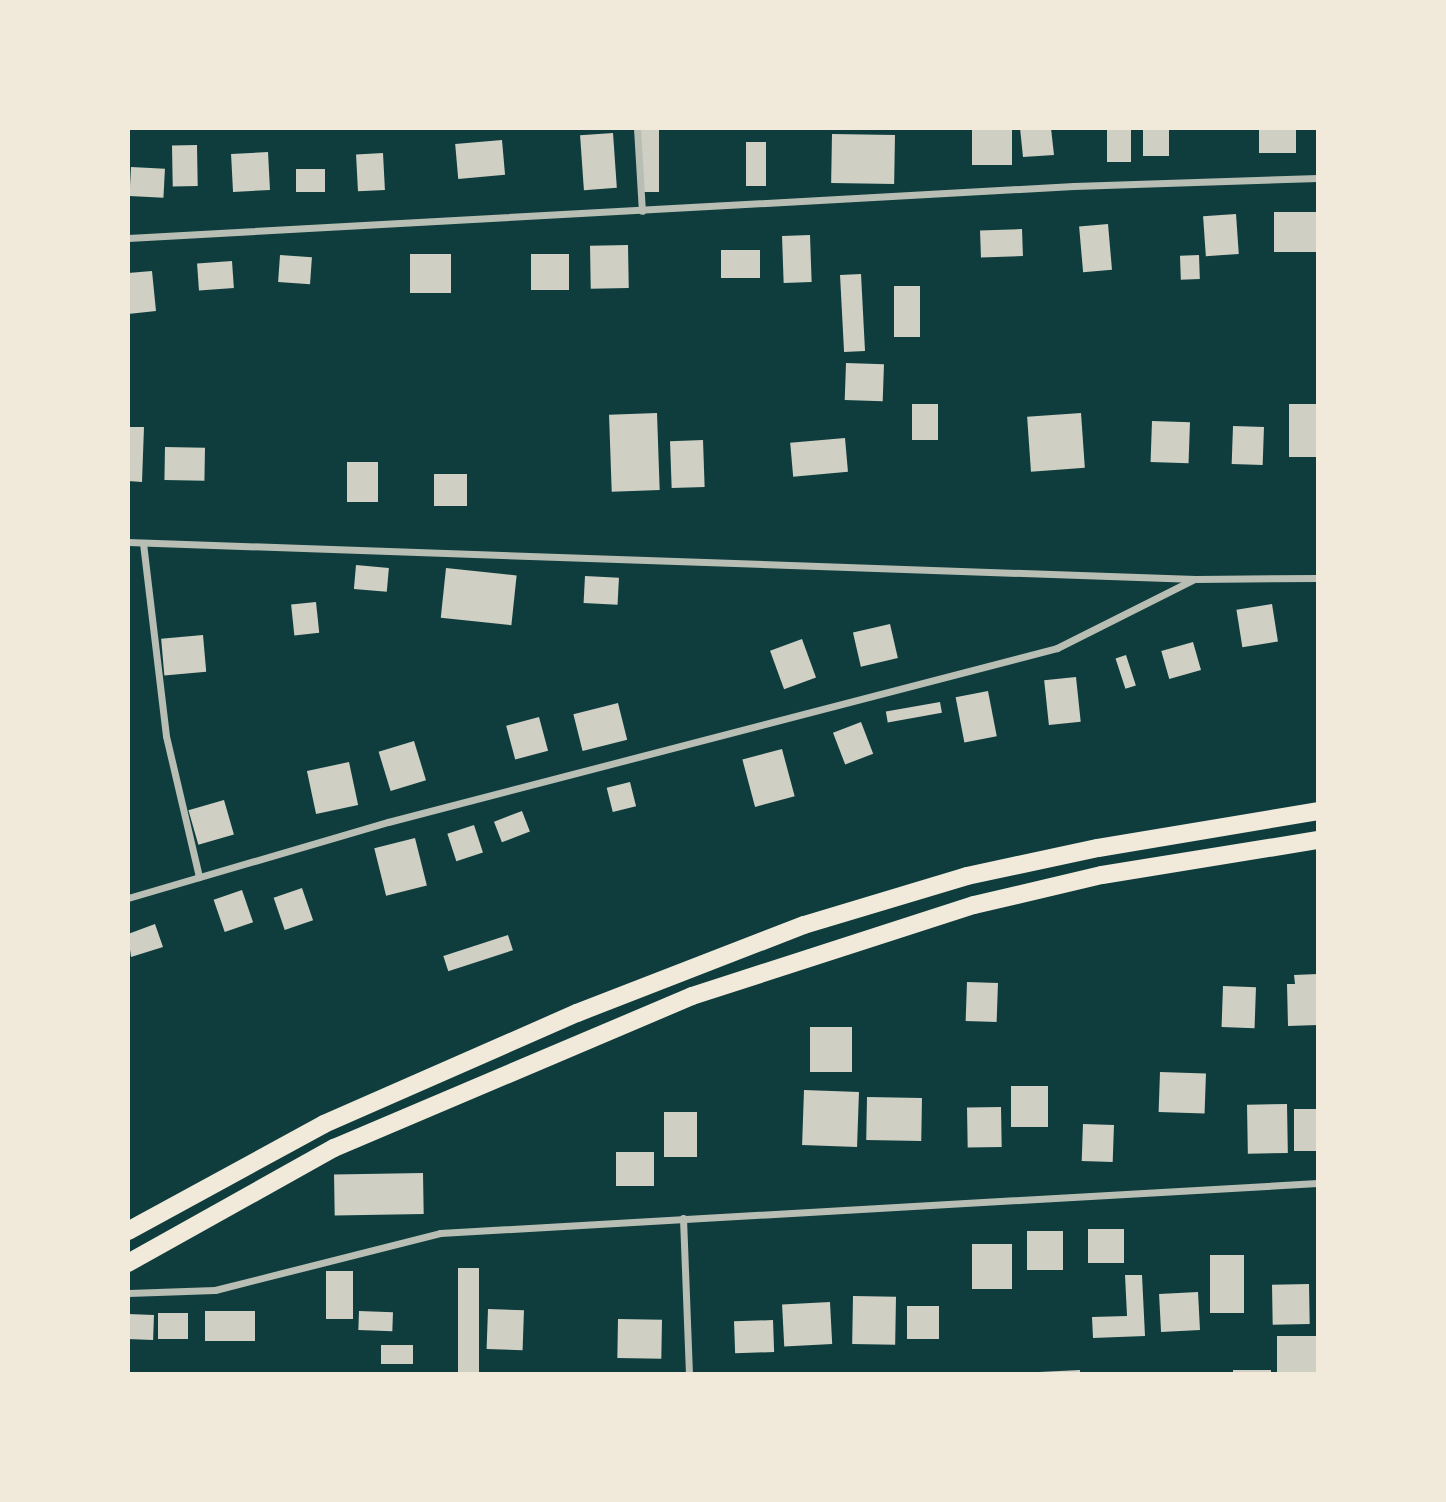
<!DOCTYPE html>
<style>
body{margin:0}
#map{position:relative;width:1446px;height:1502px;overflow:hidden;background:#0f3d3e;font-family:"Fira Sans",sans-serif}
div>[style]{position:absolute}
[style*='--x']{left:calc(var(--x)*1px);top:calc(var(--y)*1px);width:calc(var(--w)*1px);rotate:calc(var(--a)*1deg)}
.building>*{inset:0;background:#cfcfc3;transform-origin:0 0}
.minor>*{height:7px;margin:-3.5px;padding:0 3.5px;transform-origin:3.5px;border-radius:3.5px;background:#b8beb3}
.primary>*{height:18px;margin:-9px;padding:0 9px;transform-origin:9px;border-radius:9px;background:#f1e9da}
span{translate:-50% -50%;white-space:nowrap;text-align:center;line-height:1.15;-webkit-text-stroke:6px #f1e9da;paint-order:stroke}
.frame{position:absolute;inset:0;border:130px solid #f1e9da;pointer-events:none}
</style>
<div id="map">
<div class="building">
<i style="left:641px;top:128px;width:18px;height:64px"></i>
<i style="left:972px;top:128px;width:40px;height:37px"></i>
<i style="clip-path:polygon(1020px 128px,1051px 128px,1054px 155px,1023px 157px)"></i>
<i style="left:1107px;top:128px;width:24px;height:34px"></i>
<i style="left:1143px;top:128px;width:26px;height:28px"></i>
<i style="left:1259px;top:128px;width:37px;height:25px"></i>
<i style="left:613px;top:133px;width:55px;height:33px;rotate:86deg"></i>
<i style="left:832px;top:134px;width:63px;height:49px;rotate:1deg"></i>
<i style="left:502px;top:140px;width:35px;height:47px;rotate:85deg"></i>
<i style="left:746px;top:142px;width:20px;height:44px"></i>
<i style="left:197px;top:145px;width:41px;height:25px;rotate:89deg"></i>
<i style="left:268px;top:152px;width:38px;height:37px;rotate:87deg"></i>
<i style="left:383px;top:153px;width:37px;height:27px;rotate:87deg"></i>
<i style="left:131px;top:167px;width:34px;height:29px;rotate:3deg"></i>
<i style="left:296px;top:169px;width:29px;height:23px"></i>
<i style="left:1318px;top:212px;width:40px;height:44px;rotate:90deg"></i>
<i style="left:1236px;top:214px;width:40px;height:33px;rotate:86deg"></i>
<i style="left:1108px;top:224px;width:46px;height:29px;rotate:85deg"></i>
<i style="left:1022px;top:229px;width:27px;height:42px;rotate:88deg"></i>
<i style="left:810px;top:235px;width:47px;height:28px;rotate:88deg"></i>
<i style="left:628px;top:245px;width:43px;height:38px;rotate:89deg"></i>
<i style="left:721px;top:250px;width:39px;height:28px"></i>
<i style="left:410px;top:254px;width:41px;height:39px"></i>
<i style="left:531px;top:254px;width:38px;height:36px"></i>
<i style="left:280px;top:255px;width:32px;height:27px;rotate:4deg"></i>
<i style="left:1199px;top:255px;width:24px;height:19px;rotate:88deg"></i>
<i style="left:232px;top:261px;width:27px;height:35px;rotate:86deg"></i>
<i style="clip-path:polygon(152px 271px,156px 311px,128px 314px,128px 273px)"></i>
<i style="left:861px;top:274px;width:77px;height:21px;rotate:87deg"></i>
<i style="left:894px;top:286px;width:26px;height:51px"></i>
<i style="left:846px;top:363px;width:38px;height:37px;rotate:2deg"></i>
<i style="left:912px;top:404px;width:26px;height:36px"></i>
<i style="left:1289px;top:404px;width:29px;height:53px"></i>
<i style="left:657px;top:413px;width:77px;height:48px;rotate:88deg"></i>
<i style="left:1081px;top:413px;width:55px;height:54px;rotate:86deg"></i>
<i style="left:1152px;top:421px;width:38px;height:41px;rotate:2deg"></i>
<i style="left:1233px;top:426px;width:31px;height:38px;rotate:2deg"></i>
<i style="clip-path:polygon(128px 427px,144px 427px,142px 482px,128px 481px)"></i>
<i style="left:845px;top:438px;width:34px;height:55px;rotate:85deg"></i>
<i style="left:703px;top:440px;width:47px;height:33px;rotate:88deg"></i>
<i style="left:165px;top:447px;width:40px;height:33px;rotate:1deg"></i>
<i style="left:347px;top:462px;width:31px;height:40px"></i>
<i style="left:434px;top:474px;width:33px;height:32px"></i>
<i style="left:356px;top:565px;width:33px;height:24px;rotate:5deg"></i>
<i style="left:446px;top:568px;width:71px;height:50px;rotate:6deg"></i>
<i style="left:585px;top:576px;width:34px;height:27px;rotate:3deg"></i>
<i style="left:316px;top:602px;width:31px;height:25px;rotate:84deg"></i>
<i style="left:1272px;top:604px;width:38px;height:36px;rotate:81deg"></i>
<i style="left:890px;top:624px;width:35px;height:38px;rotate:77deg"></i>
<i style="left:203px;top:635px;width:37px;height:42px;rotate:85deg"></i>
<i style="left:802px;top:639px;width:41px;height:34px;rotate:70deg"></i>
<i style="left:1193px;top:642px;width:29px;height:33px;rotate:74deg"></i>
<i style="left:1126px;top:655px;width:32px;height:11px;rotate:72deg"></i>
<i style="left:1076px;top:677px;width:45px;height:32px;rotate:84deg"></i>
<i style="left:988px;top:691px;width:46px;height:33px;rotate:79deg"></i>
<i style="left:940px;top:702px;width:11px;height:55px;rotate:80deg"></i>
<i style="left:618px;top:703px;width:38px;height:46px;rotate:76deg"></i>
<i style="left:539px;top:717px;width:35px;height:34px;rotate:75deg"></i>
<i style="left:861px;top:722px;width:34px;height:30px;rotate:69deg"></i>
<i style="left:414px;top:741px;width:41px;height:37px;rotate:73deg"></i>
<i style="left:782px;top:749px;width:49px;height:41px;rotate:75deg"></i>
<i style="left:349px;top:762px;width:44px;height:43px;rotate:78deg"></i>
<i style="left:630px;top:782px;width:25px;height:24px;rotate:76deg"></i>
<i style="left:224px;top:800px;width:36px;height:37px;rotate:74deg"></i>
<i style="left:522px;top:811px;width:22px;height:30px;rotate:69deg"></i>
<i style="left:474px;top:825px;width:29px;height:28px;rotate:72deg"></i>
<i style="left:415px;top:838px;width:49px;height:42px;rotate:76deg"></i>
<i style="left:302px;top:888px;width:34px;height:30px;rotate:71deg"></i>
<i style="left:242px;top:890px;width:34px;height:30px;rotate:71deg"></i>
<i style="clip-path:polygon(155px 924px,163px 947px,131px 957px,128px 934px)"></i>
<i style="left:508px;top:935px;width:16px;height:68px;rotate:72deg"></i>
<i style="clip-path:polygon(1318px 974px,1318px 1025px,1288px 1026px,1287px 984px,1295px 984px,1294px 975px)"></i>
<i style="left:967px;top:982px;width:31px;height:39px;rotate:2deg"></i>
<i style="left:1223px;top:986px;width:33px;height:41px;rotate:2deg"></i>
<i style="left:810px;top:1027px;width:42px;height:45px"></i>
<i style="left:1160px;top:1072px;width:46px;height:40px;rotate:2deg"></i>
<i style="left:1011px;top:1086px;width:37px;height:41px"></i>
<i style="left:804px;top:1090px;width:55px;height:55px;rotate:2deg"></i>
<i style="left:867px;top:1097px;width:55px;height:43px;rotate:1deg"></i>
<i style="left:1287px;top:1104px;width:49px;height:40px;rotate:89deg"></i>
<i style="left:1001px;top:1107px;width:40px;height:34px;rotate:89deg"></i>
<i style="left:1294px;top:1109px;width:24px;height:42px"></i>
<i style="left:664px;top:1112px;width:33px;height:45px"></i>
<i style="left:1083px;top:1124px;width:31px;height:37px;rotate:2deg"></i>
<i style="left:616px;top:1152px;width:38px;height:34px"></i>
<i style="left:423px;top:1173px;width:41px;height:89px;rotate:89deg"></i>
<i style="left:1088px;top:1229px;width:36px;height:34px"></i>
<i style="left:1027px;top:1231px;width:36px;height:39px"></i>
<i style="left:1012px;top:1244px;width:45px;height:40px;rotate:90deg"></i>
<i style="left:1210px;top:1255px;width:34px;height:58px"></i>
<i style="left:458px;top:1268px;width:21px;height:106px"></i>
<i style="left:326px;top:1271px;width:27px;height:48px"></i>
<i style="clip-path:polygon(1125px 1275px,1142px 1275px,1145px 1336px,1093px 1338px,1092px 1317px,1127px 1316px)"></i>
<i style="left:1309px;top:1284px;width:40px;height:37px;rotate:89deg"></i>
<i style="left:1198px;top:1292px;width:38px;height:39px;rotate:87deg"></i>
<i style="left:853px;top:1296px;width:43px;height:48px;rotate:1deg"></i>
<i style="left:830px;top:1302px;width:42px;height:48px;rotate:87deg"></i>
<i style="left:907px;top:1306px;width:32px;height:33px"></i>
<i style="left:488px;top:1309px;width:36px;height:40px;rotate:2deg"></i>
<i style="left:205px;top:1311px;width:50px;height:30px"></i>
<i style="left:359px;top:1311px;width:34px;height:19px;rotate:2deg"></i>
<i style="left:158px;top:1313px;width:30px;height:26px"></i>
<i style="left:128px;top:1314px;width:26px;height:25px;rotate:2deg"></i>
<i style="left:618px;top:1319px;width:44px;height:39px;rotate:1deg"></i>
<i style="left:773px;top:1320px;width:32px;height:39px;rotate:88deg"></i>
<i style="left:1277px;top:1336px;width:41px;height:38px"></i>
<i style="left:381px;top:1345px;width:32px;height:19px"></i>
<i style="clip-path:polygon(1080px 1370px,1080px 1374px,1040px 1374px,1039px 1372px)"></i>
<i style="left:1233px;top:1370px;width:38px;height:4px"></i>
</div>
<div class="minor">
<i style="--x:637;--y:128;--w:83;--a:86.6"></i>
<i style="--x:128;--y:238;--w:947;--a:-3.15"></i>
<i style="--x:1074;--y:186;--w:244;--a:-1.9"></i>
<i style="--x:128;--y:542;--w:1068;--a:1.99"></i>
<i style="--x:1195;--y:579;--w:123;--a:-0.5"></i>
<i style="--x:143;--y:543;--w:194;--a:83.2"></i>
<i style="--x:166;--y:736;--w:145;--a:76.8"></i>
<i style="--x:128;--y:898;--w:271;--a:-16.3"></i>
<i style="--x:388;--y:822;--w:691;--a:-14.58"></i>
<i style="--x:1057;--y:648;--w:153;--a:-26.7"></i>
<i style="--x:683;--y:1218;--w:156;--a:87.8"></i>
<i style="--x:128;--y:1293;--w:87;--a:-2"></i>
<i style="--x:215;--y:1290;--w:232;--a:-14.2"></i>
<i style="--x:440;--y:1233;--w:879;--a:-3.26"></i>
</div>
<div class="primary">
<i style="--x:128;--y:1231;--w:223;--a:-28.6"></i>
<i style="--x:324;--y:1124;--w:276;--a:-23.7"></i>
<i style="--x:577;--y:1013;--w:243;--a:-21.2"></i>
<i style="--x:804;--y:925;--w:170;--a:-16.7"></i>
<i style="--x:967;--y:876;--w:134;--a:-12.1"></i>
<i style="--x:1098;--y:848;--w:223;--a:-9.5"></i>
<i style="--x:128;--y:1263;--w:236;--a:-29.2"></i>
<i style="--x:334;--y:1148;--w:389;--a:-23"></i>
<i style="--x:692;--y:996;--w:296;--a:-17.9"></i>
<i style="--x:974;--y:905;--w:131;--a:-13.2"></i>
<i style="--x:1102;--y:875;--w:219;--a:-9.2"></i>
</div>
<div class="frame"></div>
</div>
